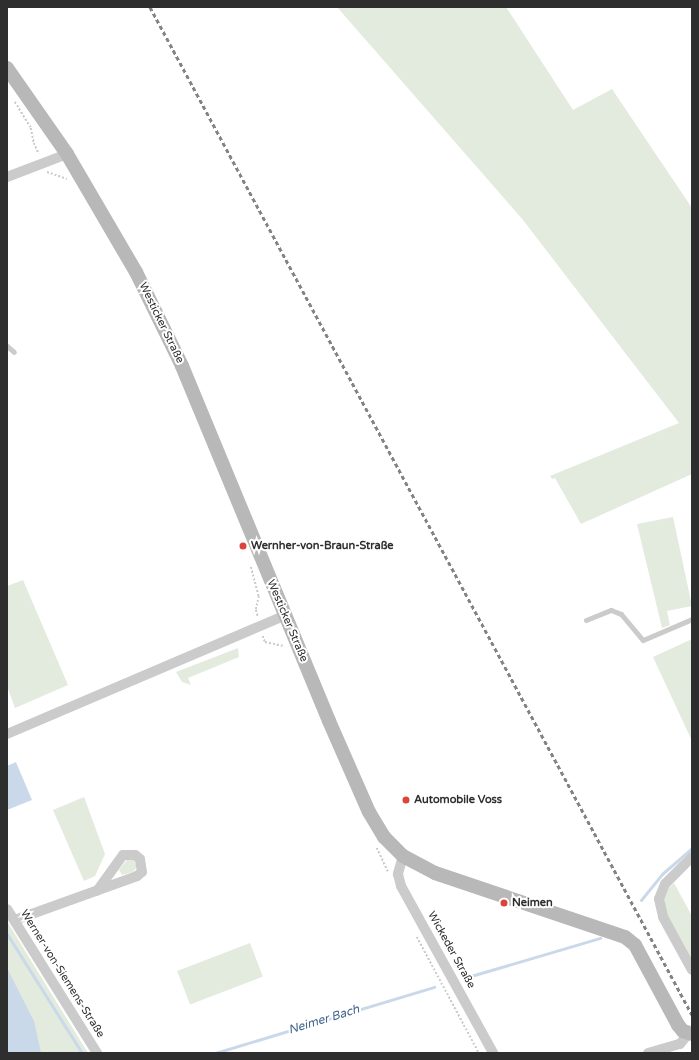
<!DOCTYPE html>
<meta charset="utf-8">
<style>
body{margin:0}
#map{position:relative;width:699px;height:1060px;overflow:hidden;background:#fff;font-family:"Varela Round",sans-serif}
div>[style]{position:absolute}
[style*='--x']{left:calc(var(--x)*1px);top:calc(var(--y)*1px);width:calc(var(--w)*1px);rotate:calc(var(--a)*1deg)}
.green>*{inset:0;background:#e2ebdd;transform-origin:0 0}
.water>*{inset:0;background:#cad9ea}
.stream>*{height:3px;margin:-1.5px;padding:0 1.5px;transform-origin:1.5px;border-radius:1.5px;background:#cad9ea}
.path>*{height:1.5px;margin-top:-0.75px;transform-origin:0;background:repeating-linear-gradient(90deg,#cbcbcb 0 2px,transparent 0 4px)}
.lane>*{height:5px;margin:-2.5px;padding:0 2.5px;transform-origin:2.5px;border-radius:2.5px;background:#cbcbcb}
.street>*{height:10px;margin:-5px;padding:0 5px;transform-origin:5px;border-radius:5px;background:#cbcbcb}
.secondary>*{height:14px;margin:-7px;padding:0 7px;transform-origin:7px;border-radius:7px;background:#b8b8b8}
.rail>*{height:3px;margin-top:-1.5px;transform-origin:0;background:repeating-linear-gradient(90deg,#838383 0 4px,transparent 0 7px)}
.dots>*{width:11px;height:11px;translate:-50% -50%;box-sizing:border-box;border:2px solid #fff;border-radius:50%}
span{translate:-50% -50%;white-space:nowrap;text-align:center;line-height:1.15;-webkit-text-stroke:4px #fff;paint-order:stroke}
.street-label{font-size:11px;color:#2e2e2e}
.poi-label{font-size:11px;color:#2e2e2e;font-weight:700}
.left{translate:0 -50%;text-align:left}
.water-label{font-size:12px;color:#41648c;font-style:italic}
.frame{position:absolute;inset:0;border:8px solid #2e2e2e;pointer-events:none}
</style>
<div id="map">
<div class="green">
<i style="clip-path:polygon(337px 7px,506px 7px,573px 110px,612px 89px,692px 208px,692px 474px,581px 524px,555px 478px,552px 479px,550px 476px,679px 423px,523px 220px)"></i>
<i style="clip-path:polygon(673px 517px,692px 606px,667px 611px,670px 625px,662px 628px,637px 524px)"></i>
<i style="clip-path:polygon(23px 580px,68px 685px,15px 708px,7px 686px,7px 586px)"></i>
<i style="clip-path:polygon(692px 639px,692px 741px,653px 657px)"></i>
<i style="clip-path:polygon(238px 648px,239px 657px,188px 678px,191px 685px,182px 682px,176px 672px)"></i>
<i style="clip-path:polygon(84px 797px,105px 854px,95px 876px,84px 881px,53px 810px)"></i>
<i style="clip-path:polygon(127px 860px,134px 860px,137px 867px,133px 872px,122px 875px,119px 870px)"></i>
<i style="clip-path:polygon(674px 883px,692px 916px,692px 964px,663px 908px,665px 892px)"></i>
<i style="clip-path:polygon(7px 921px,38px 972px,88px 1053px,7px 1053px)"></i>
<i style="left:250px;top:943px;width:36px;height:78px;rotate:69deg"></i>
</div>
<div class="water">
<i style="clip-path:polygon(16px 762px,32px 800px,7px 810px,7px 766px)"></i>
<i style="clip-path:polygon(7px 968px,34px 1021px,41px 1053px,7px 1053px)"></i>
</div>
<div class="stream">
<i style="--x:641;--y:900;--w:33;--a:-51"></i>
<i style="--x:662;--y:874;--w:40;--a:-41"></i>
<i style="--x:7;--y:934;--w:141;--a:57.8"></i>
<i style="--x:464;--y:978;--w:142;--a:-16.4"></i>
<i style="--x:215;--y:1053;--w:229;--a:-16.8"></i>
</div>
<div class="path">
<i style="--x:15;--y:102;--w:31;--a:58"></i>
<i style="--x:31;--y:128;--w:15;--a:79"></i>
<i style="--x:34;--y:143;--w:12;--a:66"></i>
<i style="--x:47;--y:172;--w:21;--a:19"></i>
<i style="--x:251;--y:567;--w:30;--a:75"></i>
<i style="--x:259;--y:596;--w:14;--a:102"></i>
<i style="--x:256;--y:610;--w:7;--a:74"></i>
<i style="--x:263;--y:636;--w:6;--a:72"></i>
<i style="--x:265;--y:642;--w:19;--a:12"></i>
<i style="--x:377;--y:848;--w:26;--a:65"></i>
<i style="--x:417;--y:937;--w:132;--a:61.9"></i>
</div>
<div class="lane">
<i style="--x:7;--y:346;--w:9;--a:41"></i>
<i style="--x:586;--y:620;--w:27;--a:-22"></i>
<i style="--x:611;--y:610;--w:11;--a:22"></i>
<i style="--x:621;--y:614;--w:34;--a:50"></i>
<i style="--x:643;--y:640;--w:53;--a:-23.2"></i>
</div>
<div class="street">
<i style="--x:7;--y:177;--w:64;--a:-21"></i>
<i style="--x:7;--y:734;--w:301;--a:-23.1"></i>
<i style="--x:403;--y:856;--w:19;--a:106"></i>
<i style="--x:398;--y:874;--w:12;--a:76"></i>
<i style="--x:401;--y:886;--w:191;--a:61.1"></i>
<i style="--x:692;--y:857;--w:38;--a:135"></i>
<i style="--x:665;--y:884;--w:16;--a:112"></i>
<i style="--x:659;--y:899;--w:18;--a:77"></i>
<i style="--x:663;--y:917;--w:60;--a:61.3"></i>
<i style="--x:7;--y:909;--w:170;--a:58"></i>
<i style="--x:15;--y:920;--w:130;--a:-19.8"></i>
<i style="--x:137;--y:876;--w:6;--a:-39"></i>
<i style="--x:142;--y:872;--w:13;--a:-99"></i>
<i style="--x:140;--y:859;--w:6;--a:-141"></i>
<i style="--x:135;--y:855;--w:12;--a:180"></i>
<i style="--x:123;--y:855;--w:44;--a:125.8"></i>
<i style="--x:648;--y:1053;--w:33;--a:-16"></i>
<i style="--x:680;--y:1044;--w:13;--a:-51"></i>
</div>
<div class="secondary">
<i style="--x:7;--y:68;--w:105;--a:55.1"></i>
<i style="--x:67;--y:154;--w:137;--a:59.7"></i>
<i style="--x:136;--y:272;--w:105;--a:63.9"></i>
<i style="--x:182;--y:366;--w:384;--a:67.5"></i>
<i style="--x:329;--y:721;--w:99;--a:66.3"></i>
<i style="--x:369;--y:812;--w:29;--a:59"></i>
<i style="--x:384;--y:837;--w:27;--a:45"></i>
<i style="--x:403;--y:856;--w:36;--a:28"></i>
<i style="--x:435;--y:873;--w:200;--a:18.6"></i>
<i style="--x:625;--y:937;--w:13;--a:39"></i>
<i style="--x:635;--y:945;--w:91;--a:61.7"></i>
<i style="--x:678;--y:1025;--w:8;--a:50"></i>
<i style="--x:683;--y:1031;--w:9;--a:18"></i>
</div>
<div class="rail">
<i style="--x:150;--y:7;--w:1144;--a:61.73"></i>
</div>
<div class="dots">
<i style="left:243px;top:546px;background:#db443a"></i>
<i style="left:406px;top:800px;background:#db443a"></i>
<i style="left:504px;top:903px;background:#db443a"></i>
</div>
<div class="street-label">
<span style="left:161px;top:323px;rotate:64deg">Westicker Straße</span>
<span style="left:287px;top:621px;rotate:67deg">Westicker Straße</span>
<span style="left:451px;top:950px;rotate:61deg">Wickeder Straße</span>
<span style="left:62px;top:974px;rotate:58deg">Werner-von-Siemens-Straße</span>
</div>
<div class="poi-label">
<span class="left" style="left:251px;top:546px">Wernher-von-Braun-Straße</span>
<span class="left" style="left:414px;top:800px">Automobile Voss</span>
<span class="left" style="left:512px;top:903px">Neimen</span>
</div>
<div class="water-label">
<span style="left:324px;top:1020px;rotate:-17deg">Neimer Bach</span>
</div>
<div class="frame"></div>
</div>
